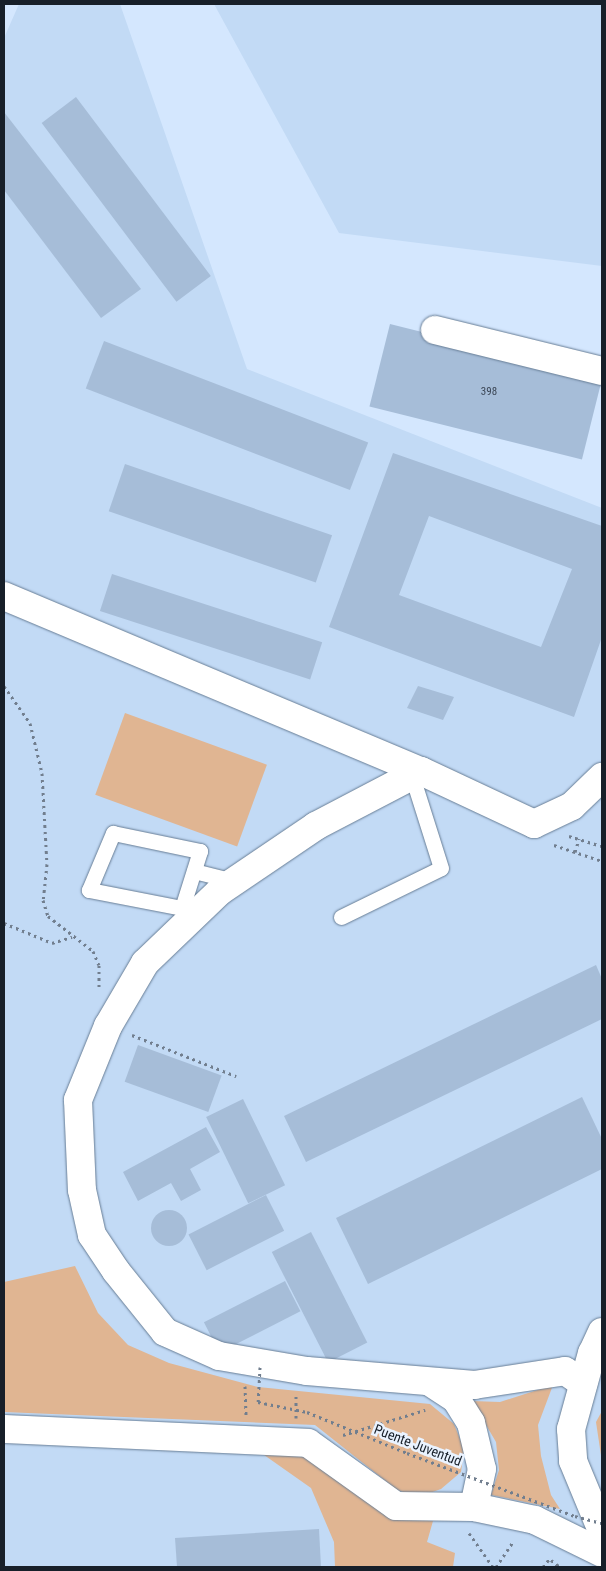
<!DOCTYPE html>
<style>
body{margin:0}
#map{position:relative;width:606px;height:1571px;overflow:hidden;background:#d4e7fe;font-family:"Roboto Condensed",sans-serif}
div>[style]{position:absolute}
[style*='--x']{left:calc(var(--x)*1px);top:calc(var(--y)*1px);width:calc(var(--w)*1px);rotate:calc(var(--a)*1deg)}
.built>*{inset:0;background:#c2daf5}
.green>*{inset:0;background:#e0b592;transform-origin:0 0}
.building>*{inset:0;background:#a6bdd8;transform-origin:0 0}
.round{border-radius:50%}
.path>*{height:3px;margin-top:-1.5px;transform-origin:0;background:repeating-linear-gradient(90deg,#717e8e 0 2.5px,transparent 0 6.5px)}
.roads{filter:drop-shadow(0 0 1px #677d95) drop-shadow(0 0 1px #677d95)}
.service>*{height:15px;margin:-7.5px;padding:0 7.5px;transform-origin:7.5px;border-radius:7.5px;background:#fff}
.minor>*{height:28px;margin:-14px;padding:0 14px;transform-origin:14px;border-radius:14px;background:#fff}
.primary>*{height:28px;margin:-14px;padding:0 14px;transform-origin:14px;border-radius:14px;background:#fff}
.path-bridge>*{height:3px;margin-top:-1.5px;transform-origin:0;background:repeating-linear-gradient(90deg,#717e8e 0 2.5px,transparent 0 6.5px)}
span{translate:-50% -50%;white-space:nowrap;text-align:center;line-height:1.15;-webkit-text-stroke:5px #eaf3ff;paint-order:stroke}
.number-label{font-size:11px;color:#3b4655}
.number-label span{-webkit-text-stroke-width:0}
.street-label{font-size:14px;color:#171f29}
.frame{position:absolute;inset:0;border:5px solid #171f29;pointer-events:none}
</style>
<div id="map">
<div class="built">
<i style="clip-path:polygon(19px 4px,120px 4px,247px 369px,602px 508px,602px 1567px,4px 1567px,4px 38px)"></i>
<i style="clip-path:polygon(214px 4px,602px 4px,602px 266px,339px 233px)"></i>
</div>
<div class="green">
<i style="left:125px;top:713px;width:151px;height:87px;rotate:20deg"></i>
<i style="clip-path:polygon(75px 1266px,98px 1313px,128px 1345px,169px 1363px,258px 1387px,430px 1404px,454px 1424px,464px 1449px,461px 1472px,441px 1489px,418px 1497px,397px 1490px,315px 1425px,4px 1412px,4px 1282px)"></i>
<i style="clip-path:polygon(553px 1385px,538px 1425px,541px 1456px,551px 1495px,560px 1509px,491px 1495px,499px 1470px,496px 1442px,472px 1401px,500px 1402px)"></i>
<i style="clip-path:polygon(602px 1411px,602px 1462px,596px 1422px)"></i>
<i style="clip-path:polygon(257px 1450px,308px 1453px,394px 1514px,433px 1521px,427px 1542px,455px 1553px,453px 1567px,335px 1567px,334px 1542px,311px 1488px)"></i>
</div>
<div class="building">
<i style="left:76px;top:97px;width:224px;height:43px;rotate:53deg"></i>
<i style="clip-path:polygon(4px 112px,141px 289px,101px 318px,4px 190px)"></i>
<i style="left:390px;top:324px;width:219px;height:85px;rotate:14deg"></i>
<i style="left:104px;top:341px;width:283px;height:51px;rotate:21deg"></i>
<i style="clip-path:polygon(evenodd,393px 453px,602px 526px,602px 637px,574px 717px,329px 627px,393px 453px,429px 516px,572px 569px,541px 647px,399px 595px,429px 516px)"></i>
<i style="left:125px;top:464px;width:219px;height:50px;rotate:19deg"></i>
<i style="left:112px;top:574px;width:221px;height:39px;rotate:18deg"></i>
<i style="clip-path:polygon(418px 686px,454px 697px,443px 720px,407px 708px)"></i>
<i style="clip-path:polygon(596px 965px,602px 979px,602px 1019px,306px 1162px,284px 1116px)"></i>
<i style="left:138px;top:1045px;width:89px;height:39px;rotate:20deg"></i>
<i style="clip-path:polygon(582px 1097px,602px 1139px,602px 1169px,368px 1284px,336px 1218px)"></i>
<i style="left:243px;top:1099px;width:96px;height:41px;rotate:64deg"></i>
<i style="clip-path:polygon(206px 1127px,220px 1152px,190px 1169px,201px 1190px,181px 1201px,171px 1183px,138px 1201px,123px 1172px)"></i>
<i style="left:266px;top:1195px;width:40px;height:87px;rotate:63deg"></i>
<i class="round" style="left:151px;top:1210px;width:36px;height:36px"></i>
<i style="left:311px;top:1232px;width:124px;height:44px;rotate:63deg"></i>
<i style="left:285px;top:1281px;width:34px;height:91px;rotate:63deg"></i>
<i style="clip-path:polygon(319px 1529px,321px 1567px,177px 1567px,175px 1538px)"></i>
</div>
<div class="path">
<i style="--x:4;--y:686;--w:45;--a:54.9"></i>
<i style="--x:30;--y:723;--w:51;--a:76.5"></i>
<i style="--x:42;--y:773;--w:91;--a:86.9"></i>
<i style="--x:47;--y:864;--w:36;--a:96"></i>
<i style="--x:43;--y:900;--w:17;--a:73"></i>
<i style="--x:48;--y:916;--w:57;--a:37.9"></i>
<i style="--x:93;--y:951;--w:15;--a:67"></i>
<i style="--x:99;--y:965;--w:23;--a:90"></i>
<i style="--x:569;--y:836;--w:34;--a:17"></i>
<i style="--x:554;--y:845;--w:51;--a:18.4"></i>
<i style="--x:575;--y:852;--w:14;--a:-73"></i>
<i style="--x:4;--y:923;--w:52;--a:22.6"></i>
<i style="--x:52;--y:943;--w:21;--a:-17"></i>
<i style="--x:132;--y:1035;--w:112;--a:21.5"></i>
<i style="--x:245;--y:1386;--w:29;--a:88"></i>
<i style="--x:296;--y:1418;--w:22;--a:-90"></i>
<i style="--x:343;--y:1435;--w:86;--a:-17"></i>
<i style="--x:469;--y:1533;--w:42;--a:54.8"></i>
<i style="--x:551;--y:1560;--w:11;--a:38"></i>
<i style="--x:496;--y:1567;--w:30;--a:-56"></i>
<i style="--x:543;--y:1567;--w:11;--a:-52"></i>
</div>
<div class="roads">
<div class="service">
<i style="--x:113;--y:833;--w:89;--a:11.7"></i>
<i style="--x:200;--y:851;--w:60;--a:107.5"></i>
<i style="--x:182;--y:908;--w:95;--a:-169"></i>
<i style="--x:89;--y:890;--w:62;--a:-67.2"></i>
<i style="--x:194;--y:871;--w:41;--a:14"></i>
<i style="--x:341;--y:917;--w:111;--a:-26.1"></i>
<i style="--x:441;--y:868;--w:96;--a:-107.5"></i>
</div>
<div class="minor">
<i style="--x:435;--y:330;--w:172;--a:13.8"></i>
<i style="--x:4;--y:596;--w:452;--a:22.8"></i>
<i style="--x:421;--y:771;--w:125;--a:25.1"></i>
<i style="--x:534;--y:824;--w:42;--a:-25.3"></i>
<i style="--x:572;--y:806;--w:42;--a:-44"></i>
<i style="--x:421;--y:771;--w:119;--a:152.4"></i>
<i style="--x:316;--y:826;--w:116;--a:145.9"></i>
<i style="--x:220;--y:891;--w:104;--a:136.2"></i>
<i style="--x:145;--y:963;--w:73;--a:120.4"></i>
<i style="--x:108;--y:1026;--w:80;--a:112.1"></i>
<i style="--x:78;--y:1100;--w:90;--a:87.5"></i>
<i style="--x:82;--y:1190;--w:46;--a:77.5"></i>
<i style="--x:92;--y:1235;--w:43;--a:56.3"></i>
<i style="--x:116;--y:1271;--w:78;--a:51.2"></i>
<i style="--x:165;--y:1332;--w:59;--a:24"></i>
<i style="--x:219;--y:1356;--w:89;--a:9.7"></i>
<i style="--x:307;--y:1371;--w:168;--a:4.8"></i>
<i style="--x:474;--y:1385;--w:92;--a:-8.7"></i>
<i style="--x:565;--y:1371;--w:22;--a:34"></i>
<i style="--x:430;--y:1382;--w:31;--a:33"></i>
<i style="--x:456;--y:1399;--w:28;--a:58"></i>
<i style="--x:471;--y:1423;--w:47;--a:76.6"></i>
<i style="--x:482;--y:1469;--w:39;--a:102"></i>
<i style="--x:4;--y:1429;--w:304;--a:2.6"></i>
<i style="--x:308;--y:1443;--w:108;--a:35.6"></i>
<i style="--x:396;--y:1506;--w:78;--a:0.7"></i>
<i style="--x:474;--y:1507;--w:62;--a:12"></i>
<i style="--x:535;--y:1520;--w:75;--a:26.2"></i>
</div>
<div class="primary">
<i style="--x:602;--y:1332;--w:23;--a:115"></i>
<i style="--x:592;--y:1353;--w:79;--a:105.4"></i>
<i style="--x:571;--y:1429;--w:32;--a:86"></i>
<i style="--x:573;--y:1461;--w:76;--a:67.5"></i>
</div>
</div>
<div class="path-bridge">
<i style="--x:260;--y:1367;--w:35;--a:93"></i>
<i style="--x:258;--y:1402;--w:50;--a:11.5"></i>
<i style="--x:307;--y:1412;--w:108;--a:22.3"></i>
<i style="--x:407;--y:1453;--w:179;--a:20.6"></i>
<i style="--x:575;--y:1516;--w:28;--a:15"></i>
</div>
<div class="number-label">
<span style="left:489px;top:392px">398</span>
</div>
<div class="street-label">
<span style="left:418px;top:1445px;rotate:21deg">Puente Juventud</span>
</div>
<div class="frame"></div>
</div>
